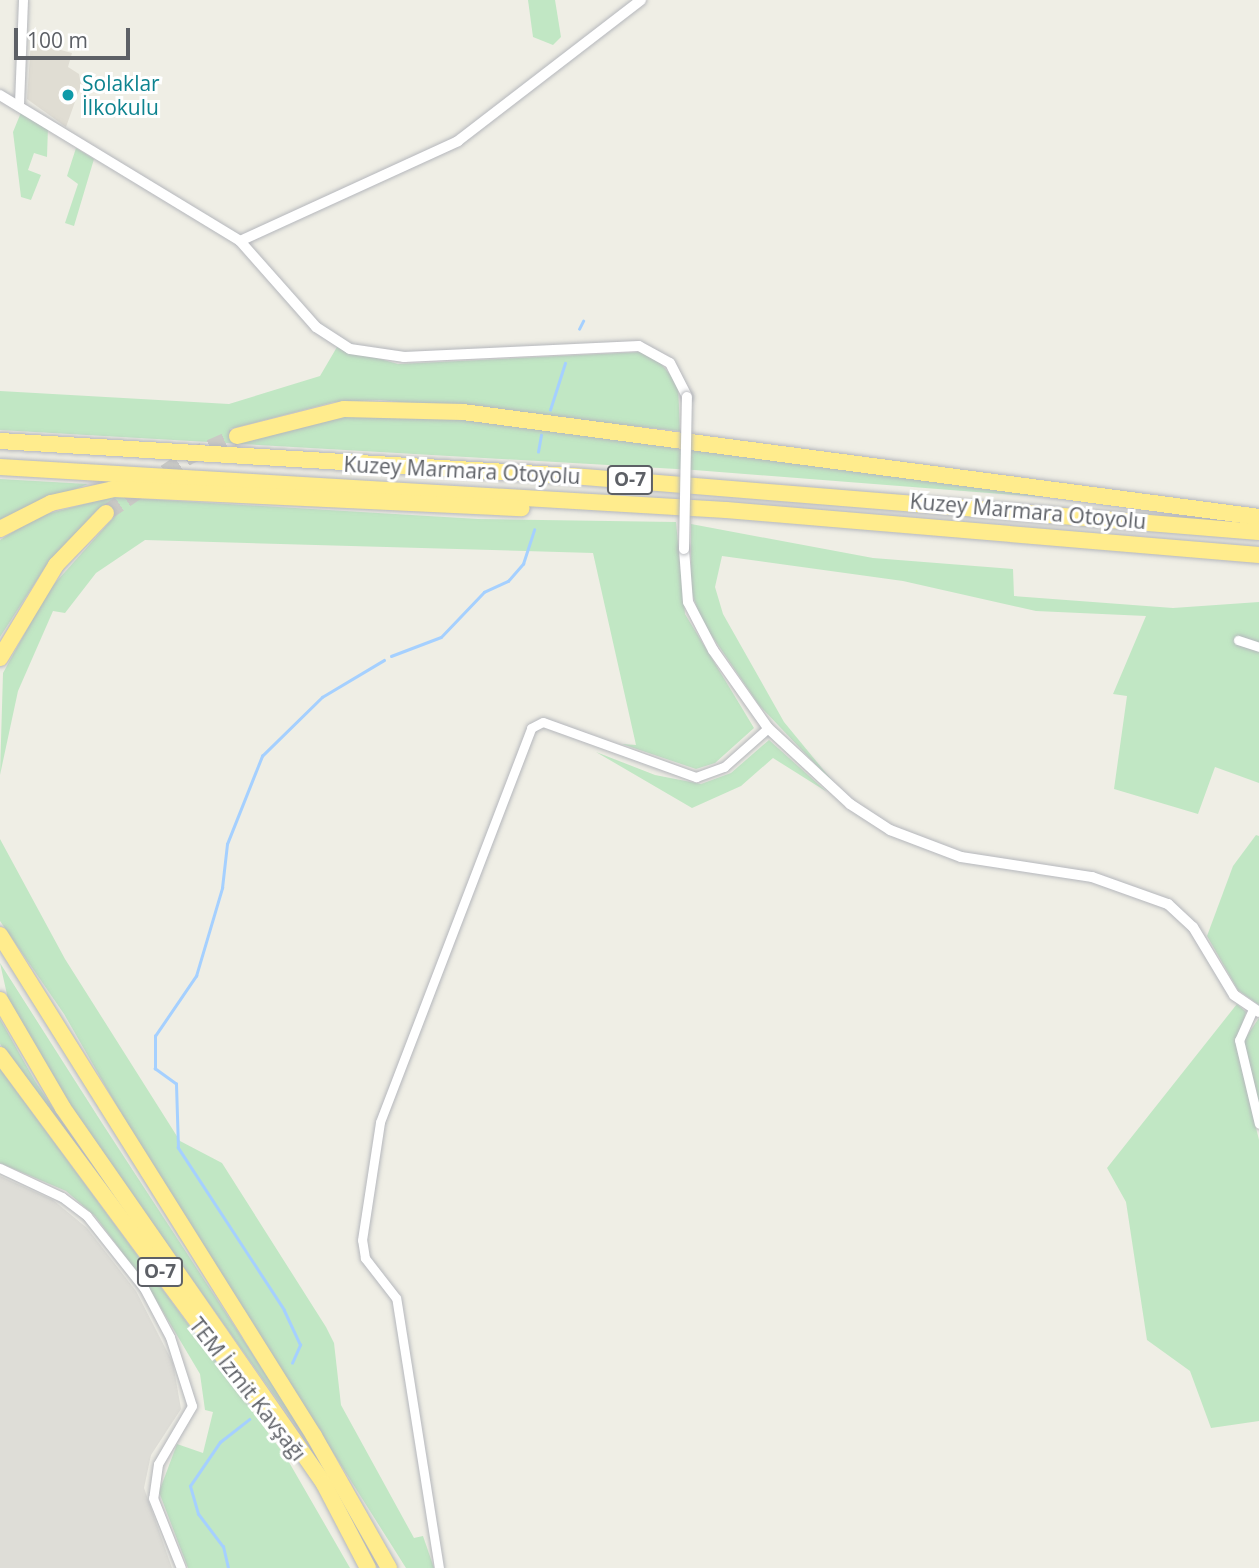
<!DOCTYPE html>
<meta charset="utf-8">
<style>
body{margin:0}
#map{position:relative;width:1259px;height:1568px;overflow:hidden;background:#efeee5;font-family:"Open Sans",sans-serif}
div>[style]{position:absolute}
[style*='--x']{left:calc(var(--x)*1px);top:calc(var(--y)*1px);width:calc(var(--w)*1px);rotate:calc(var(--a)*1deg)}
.industrial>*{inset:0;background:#deddd7}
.education>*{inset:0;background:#e0ddd3}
.green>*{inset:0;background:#c1e7c4}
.stream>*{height:2.5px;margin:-1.25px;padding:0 1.25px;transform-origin:1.25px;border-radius:1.25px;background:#a5d0ff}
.motorway-tunnel>*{height:16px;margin-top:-8px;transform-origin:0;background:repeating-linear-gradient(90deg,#cacac5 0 16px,transparent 0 24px)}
.roads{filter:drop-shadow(0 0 2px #b5b7bc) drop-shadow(0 0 2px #b5b7bc)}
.minor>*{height:9px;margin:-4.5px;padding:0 4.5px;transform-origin:4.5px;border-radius:4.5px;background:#fff}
.tertiary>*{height:10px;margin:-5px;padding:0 5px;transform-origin:5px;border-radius:5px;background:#fff}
.motorway>*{height:16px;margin:-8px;padding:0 8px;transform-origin:8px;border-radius:8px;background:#ffec8d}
.bridges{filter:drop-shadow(0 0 2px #b5b7bc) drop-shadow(0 0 2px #b5b7bc)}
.tertiary-bridge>*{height:10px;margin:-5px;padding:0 5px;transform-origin:5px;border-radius:5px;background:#fff}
.dots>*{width:19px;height:19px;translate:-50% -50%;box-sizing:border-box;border:4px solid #fff;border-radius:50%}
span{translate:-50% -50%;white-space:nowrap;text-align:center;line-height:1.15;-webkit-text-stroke:6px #fff;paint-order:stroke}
.shield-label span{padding:2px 5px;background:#fff;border:2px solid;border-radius:5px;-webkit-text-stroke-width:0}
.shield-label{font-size:19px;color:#5d6066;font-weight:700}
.culture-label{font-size:21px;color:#0d838f}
.left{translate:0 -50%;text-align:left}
.street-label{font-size:21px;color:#5d6066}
.scale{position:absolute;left:14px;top:28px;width:116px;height:32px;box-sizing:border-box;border:4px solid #5d6066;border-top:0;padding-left:9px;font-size:21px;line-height:24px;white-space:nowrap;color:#5d6066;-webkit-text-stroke:5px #fff;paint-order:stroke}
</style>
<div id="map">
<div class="industrial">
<i style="clip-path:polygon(0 1176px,53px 1200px,87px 1228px,136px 1291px,173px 1363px,181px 1409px,151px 1455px,144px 1488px,172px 1568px,0 1568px)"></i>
</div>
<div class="education">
<i style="clip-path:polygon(31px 42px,72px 53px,68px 67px,79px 74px,81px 85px,66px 127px,27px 99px)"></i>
</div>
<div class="green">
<i style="clip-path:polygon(528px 0,555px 0,561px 37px,553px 45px,533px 37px)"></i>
<i style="clip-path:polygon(22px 110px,48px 127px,47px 157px,34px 153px,28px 170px,41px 175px,31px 200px,21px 197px,13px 132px)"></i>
<i style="clip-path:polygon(76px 148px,94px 159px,74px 226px,65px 223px,78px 184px,67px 176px)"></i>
<i style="clip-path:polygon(337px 347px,398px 364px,641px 352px,657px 359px,678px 384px,680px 431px,380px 400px,334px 402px,230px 429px,242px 440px,355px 414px,435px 415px,1042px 495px,1041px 497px,694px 470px,0 430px,0 391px,229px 404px,320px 376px)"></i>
<i style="clip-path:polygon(0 479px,88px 484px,0 520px)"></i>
<i style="clip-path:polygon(112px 497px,478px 519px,676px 522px,685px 614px,754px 728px,715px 763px,696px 769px,622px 744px,636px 745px,593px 553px,145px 540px,96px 573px,65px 613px,53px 611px,18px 691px,0 775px,3px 673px,48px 591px,115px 516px,98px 509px,46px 566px,0 637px,0 540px,39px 516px)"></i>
<i style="clip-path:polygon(691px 524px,873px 558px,1013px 569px,1014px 596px,1173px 608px,1259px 602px,1259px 644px,1236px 637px,1234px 642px,1259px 651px,1259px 783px,1215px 767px,1198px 814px,1114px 789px,1127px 696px,1113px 694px,1146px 616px,1036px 611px,903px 581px,722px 556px,715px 587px,723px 614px,784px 722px,840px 790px,759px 705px,701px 620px,691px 590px)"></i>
<i style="clip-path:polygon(769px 740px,827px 792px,773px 758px,741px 786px,692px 808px,596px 752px,655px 775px,701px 784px,731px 773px)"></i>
<i style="clip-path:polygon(1256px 835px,1259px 836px,1259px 1005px,1238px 990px,1207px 936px,1233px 866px)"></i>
<i style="clip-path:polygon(0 839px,65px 959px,180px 1141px,222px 1163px,326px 1327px,334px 1343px,341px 1405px,414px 1538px,423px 1536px,434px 1568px,406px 1568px,145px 1155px,64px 1014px,0 921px)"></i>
<i style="clip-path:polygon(0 963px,102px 1123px,338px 1485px,64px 1099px,8px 999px)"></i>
<i style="clip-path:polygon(1237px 1004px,1246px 1012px,1236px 1045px,1259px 1140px,1259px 1421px,1211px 1428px,1190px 1371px,1147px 1340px,1126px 1202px,1107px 1168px)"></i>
<i style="clip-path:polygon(1259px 1018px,1259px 1109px,1244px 1040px)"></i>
<i style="clip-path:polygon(0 1019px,35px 1081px,108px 1191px,0 1044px)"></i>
<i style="clip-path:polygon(0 1069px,286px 1457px,350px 1568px,188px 1568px,159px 1492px,177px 1444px,203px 1453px,213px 1412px,205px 1410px,200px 1374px,149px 1288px,95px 1216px,66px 1191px,0 1163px)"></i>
</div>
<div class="stream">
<i style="--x:579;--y:329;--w:9;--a:-63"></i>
<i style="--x:550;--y:410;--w:49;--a:-72.3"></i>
<i style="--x:538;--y:452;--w:17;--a:-80"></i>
<i style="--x:391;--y:656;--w:53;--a:-20.8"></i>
<i style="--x:441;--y:637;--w:62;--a:-46.3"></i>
<i style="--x:484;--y:592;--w:26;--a:-25"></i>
<i style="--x:508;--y:581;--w:23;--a:-49"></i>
<i style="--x:523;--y:564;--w:36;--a:-72"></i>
<i style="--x:292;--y:1363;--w:20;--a:-66"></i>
<i style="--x:300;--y:1345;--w:38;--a:-115"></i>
<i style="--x:284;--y:1310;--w:194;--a:-123.2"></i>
<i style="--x:178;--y:1148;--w:64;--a:-91.8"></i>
<i style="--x:176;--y:1084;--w:26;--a:-144"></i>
<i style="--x:155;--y:1069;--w:33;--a:-90"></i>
<i style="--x:155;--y:1036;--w:73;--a:-55.7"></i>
<i style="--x:196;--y:976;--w:92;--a:-73.5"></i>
<i style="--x:222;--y:888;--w:44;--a:-83.5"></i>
<i style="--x:227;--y:844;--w:95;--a:-68.3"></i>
<i style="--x:262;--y:756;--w:84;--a:-44.5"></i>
<i style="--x:322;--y:697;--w:72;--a:-30.8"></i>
<i style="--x:228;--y:1568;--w:22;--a:-103"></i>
<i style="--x:223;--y:1547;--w:41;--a:-127.1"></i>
<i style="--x:198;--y:1514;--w:29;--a:-106"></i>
<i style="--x:190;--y:1486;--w:53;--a:-55.7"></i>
<i style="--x:220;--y:1442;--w:37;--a:-38"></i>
</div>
<div class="motorway-tunnel">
<i style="--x:106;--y:513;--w:99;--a:-34.3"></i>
<i style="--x:188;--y:457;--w:53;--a:-23.2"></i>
</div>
<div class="roads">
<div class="minor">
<i style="--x:19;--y:104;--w:104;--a:-87.8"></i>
<i style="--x:1238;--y:640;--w:22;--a:18"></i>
<i style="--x:1253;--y:1009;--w:34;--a:114"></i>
<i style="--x:1239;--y:1040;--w:86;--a:76.6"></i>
<i style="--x:0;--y:1168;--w:68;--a:25.1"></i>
<i style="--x:62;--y:1197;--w:31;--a:37"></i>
<i style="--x:87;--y:1216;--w:92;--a:51.6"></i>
<i style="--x:144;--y:1288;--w:55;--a:62"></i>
<i style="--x:170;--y:1337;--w:72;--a:72.3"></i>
<i style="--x:192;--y:1406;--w:67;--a:120.4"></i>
<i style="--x:158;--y:1464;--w:34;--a:98"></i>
<i style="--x:153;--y:1498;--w:75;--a:68.2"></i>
<i style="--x:439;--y:1568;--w:273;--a:-99"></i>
<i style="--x:396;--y:1298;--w:51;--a:-127.8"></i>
<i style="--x:365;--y:1258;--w:18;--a:-99"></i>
<i style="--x:362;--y:1240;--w:119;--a:-81.3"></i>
<i style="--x:380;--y:1122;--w:422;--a:-69"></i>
<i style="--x:531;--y:728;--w:13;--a:-27"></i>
<i style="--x:543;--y:722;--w:163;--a:19.8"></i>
<i style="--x:696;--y:777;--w:30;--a:-20"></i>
<i style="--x:724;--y:767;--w:59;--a:-41.6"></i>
</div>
<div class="tertiary">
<i style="--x:0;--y:95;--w:281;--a:31.3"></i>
<i style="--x:240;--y:241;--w:115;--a:48.5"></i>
<i style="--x:316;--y:327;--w:40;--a:32.9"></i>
<i style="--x:350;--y:349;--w:55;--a:8.4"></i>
<i style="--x:404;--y:357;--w:235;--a:-2.7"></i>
<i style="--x:639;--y:346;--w:35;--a:29"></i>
<i style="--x:670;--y:363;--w:38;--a:63"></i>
<i style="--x:240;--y:241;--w:240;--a:-24.6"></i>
<i style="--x:458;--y:141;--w:231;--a:-37.6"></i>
<i style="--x:684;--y:549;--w:53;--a:85.7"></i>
<i style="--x:688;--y:602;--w:54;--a:62.5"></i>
<i style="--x:713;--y:650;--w:95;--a:54.8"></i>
<i style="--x:768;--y:728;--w:112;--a:42.8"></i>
<i style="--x:850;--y:804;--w:48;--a:33"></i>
<i style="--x:890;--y:830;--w:76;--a:20.8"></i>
<i style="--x:961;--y:857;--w:133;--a:8.7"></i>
<i style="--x:1092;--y:877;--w:81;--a:19.6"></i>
<i style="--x:1168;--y:904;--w:34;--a:43"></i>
<i style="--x:1193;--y:927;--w:79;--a:58.9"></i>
<i style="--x:1234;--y:995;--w:30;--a:34"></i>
</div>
<div class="motorway">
<i style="--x:237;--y:436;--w:110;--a:-14.2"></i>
<i style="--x:344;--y:409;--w:119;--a:1.4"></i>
<i style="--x:463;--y:412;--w:803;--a:7.51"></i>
<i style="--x:0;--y:441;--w:573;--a:3.5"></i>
<i style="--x:572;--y:476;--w:689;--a:4.66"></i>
<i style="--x:0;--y:467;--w:727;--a:3.39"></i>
<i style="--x:726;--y:510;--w:535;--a:4.83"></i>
<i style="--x:0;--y:529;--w:57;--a:-27"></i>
<i style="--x:51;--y:503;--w:65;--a:-12.5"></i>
<i style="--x:114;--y:489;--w:408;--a:2.7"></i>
<i style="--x:0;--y:658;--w:109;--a:-58.9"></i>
<i style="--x:56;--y:565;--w:72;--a:-46.1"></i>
<i style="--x:0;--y:935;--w:591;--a:57.92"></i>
<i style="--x:314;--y:1436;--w:152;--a:60.4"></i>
<i style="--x:0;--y:1000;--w:125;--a:59.7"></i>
<i style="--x:63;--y:1108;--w:458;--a:55.2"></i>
<i style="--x:324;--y:1484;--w:95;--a:62.4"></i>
<i style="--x:0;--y:1055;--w:423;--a:53.5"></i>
</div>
</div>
<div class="bridges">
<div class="tertiary-bridge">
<i style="--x:684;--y:549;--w:152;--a:-88.9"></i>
</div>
</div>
<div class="dots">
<i style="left:68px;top:95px;background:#0f9aa8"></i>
</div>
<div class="shield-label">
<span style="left:630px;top:480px">O-7</span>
<span style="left:160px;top:1272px">O-7</span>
</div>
<div class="culture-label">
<span class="left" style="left:82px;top:95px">Solaklar<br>İlkokulu</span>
</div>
<div class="street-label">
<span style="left:462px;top:470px;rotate:3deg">Kuzey Marmara Otoyolu</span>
<span style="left:1028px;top:511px;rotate:5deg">Kuzey Marmara Otoyolu</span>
<span style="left:248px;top:1389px;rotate:52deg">TEM İzmit Kavşağı</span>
</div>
<div class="scale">100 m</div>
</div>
